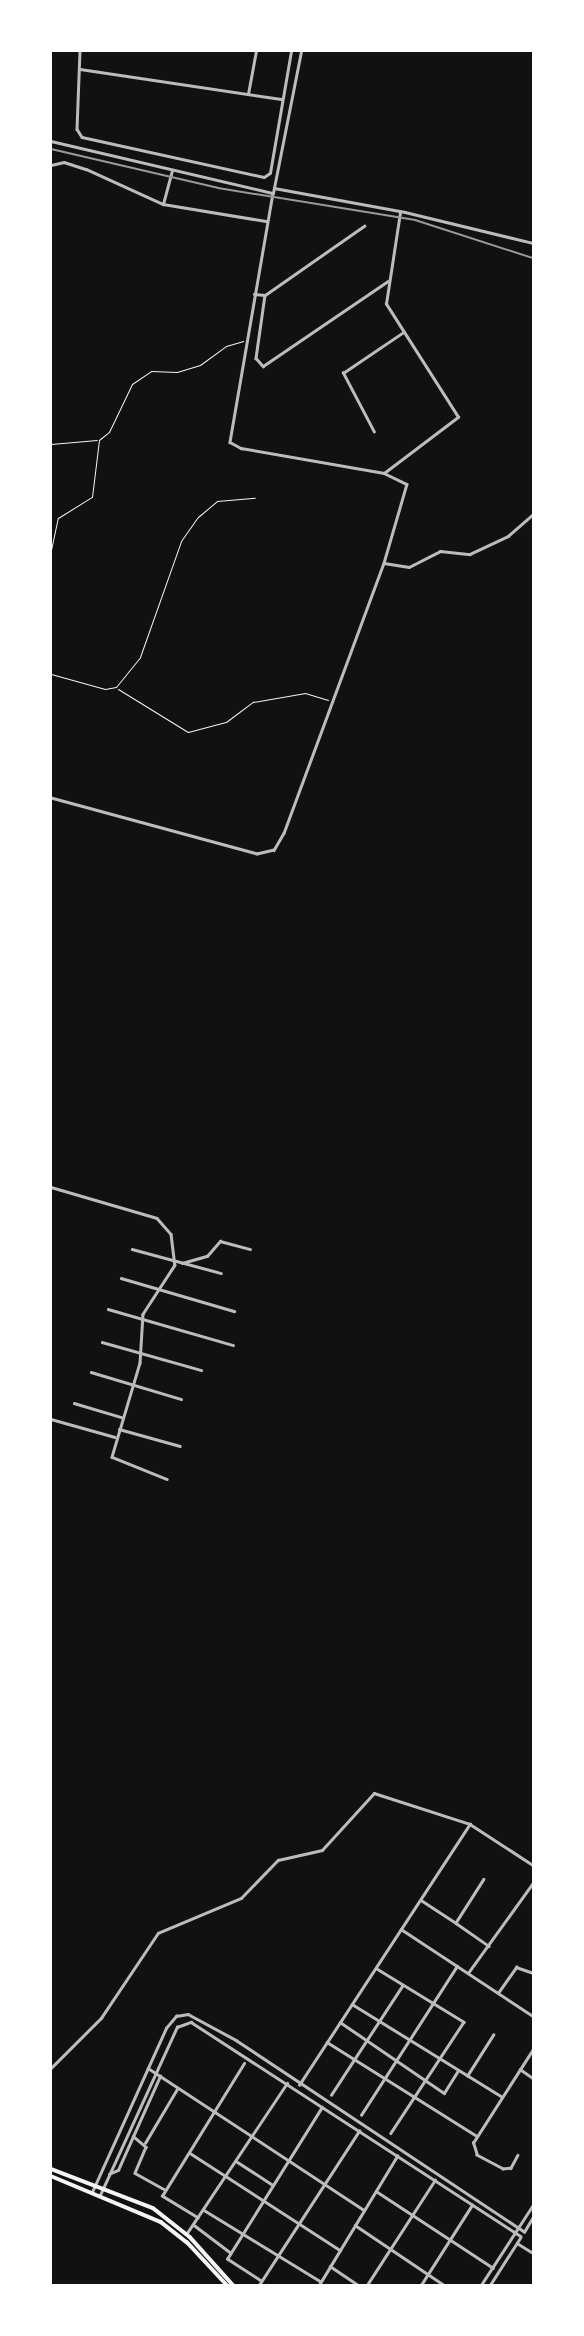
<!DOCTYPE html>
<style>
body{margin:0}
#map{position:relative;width:584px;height:2336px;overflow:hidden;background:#111;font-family:Arial,sans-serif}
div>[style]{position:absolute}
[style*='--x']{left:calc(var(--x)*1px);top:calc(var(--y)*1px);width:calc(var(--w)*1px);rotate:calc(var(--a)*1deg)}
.path>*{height:1px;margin:-0.5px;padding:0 0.5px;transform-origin:0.5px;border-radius:0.5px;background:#f5f5f5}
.minor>*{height:2.5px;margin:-1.25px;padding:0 1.25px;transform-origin:1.25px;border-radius:1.25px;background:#bcbcbc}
.tertiary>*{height:2.5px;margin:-1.25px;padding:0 1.25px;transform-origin:1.25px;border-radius:1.25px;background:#bcbcbc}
.primary>*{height:3.5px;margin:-1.75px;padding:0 1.75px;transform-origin:1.75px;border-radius:1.75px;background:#f5f5f5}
.rail>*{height:2px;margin:-1px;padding:0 1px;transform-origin:1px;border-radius:1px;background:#9a9a9a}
span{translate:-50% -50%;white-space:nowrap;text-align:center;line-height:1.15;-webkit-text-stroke:6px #fff;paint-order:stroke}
.frame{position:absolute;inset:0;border:52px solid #fff;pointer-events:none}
</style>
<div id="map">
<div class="path">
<i style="--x:51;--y:444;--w:46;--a:-5"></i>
<i style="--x:51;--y:550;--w:33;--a:-78"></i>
<i style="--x:58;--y:518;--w:40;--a:-32"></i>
<i style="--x:92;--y:497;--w:57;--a:-83"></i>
<i style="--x:99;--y:440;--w:13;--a:-39"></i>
<i style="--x:109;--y:432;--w:53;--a:-64.4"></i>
<i style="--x:132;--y:384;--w:23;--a:-34"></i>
<i style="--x:151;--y:371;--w:26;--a:2"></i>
<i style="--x:177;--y:372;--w:24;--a:-17"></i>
<i style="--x:200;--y:365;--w:32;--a:-36"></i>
<i style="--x:226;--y:346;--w:18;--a:-16"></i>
<i style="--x:51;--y:674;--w:56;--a:15.5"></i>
<i style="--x:105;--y:689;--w:11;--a:-10"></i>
<i style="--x:116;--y:687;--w:38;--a:-51"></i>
<i style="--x:140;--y:657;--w:123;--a:-70.5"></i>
<i style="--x:181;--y:541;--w:29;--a:-55"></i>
<i style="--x:198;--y:517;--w:25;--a:-40"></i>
<i style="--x:217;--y:501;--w:38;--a:-5"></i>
<i style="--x:118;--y:689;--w:82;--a:31.6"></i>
<i style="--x:188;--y:732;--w:39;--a:-15"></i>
<i style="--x:226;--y:722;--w:34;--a:-37"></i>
<i style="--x:253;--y:702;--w:53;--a:-9.8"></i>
<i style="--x:305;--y:693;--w:24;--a:17"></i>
</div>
<div class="minor">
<i style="--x:80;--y:51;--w:78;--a:92.2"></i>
<i style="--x:77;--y:129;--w:9;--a:58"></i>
<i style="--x:82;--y:137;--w:186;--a:12.4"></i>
<i style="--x:264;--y:177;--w:7;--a:-34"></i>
<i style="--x:270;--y:173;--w:124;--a:-80.2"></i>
<i style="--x:80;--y:69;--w:203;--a:8.5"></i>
<i style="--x:248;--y:94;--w:44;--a:-79.5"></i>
<i style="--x:51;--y:165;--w:13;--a:-13"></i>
<i style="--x:64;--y:162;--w:23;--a:18"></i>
<i style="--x:86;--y:169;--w:85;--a:24.4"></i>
<i style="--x:163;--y:204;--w:104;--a:9.4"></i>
<i style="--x:274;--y:188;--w:133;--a:10.4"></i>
<i style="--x:405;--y:212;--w:132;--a:13.6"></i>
<i style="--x:163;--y:204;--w:35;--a:-75"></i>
<i style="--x:254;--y:294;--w:11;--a:5"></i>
<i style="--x:265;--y:295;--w:121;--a:-34.9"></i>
<i style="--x:265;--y:295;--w:64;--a:98.1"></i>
<i style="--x:256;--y:358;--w:11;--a:49"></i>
<i style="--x:263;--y:366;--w:151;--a:-34.2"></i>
<i style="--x:374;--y:432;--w:67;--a:-117.7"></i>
<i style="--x:343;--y:373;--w:71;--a:-34.1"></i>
<i style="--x:384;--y:473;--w:93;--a:-37.1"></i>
<i style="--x:458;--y:417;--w:134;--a:-122.5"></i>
<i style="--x:386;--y:304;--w:93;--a:-81.3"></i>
<i style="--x:384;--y:563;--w:25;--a:9"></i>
<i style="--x:409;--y:567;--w:35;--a:-27"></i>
<i style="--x:440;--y:551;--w:30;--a:6"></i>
<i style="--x:470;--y:554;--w:42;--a:-25.3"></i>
<i style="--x:508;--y:536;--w:33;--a:-41"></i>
<i style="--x:51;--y:1187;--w:110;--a:16.3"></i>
<i style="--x:157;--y:1218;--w:21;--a:49"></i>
<i style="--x:171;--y:1234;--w:31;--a:83"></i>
<i style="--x:175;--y:1265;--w:59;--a:123.1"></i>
<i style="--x:143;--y:1314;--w:49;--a:93.5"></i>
<i style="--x:140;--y:1363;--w:98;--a:106.6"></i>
<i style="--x:112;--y:1457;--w:59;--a:21.8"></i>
<i style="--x:132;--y:1249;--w:92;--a:15.1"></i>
<i style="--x:182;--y:1263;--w:26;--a:-16"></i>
<i style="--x:207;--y:1256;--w:20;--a:-49"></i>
<i style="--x:220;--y:1241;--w:31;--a:15"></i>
<i style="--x:121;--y:1278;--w:118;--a:16.3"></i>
<i style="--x:108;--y:1309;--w:130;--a:16.1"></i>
<i style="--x:102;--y:1342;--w:103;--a:15.8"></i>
<i style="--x:91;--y:1372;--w:94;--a:16.7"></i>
<i style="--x:74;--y:1403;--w:49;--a:16.6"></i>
<i style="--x:51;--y:1419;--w:66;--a:15.7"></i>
<i style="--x:119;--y:1429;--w:63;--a:15.6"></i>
<i style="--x:484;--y:1879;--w:52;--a:122.5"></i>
<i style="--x:456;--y:1923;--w:40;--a:34.9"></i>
<i style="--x:421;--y:1900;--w:42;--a:33.3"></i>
<i style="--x:401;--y:1929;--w:158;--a:33.4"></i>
<i style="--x:376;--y:1968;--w:103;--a:31.5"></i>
<i style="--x:464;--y:2022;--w:133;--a:123.3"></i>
<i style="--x:468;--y:1973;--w:111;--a:-54.2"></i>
<i style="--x:498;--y:1993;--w:32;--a:-55"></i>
<i style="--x:516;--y:1967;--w:18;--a:19"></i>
<i style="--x:352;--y:2004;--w:175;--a:31.7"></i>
<i style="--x:340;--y:2022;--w:126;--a:34.3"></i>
<i style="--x:444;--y:2093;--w:25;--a:-58"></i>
<i style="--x:327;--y:2042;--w:177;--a:32.1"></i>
<i style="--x:51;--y:2068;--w:71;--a:-45"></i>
<i style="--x:101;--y:2018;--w:102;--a:-56.2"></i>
<i style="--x:158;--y:1933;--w:90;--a:-22.9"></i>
<i style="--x:241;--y:1898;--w:53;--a:-45.8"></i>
<i style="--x:278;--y:1860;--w:45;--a:-12.8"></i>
<i style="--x:322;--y:1850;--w:77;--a:-47.6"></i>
<i style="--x:374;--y:1793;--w:101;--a:17.9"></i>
<i style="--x:470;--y:1824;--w:75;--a:33.1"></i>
<i style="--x:148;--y:2068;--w:258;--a:33.3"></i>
<i style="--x:520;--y:2069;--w:16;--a:35"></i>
<i style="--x:467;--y:2076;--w:49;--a:-57.6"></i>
<i style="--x:299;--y:2085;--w:312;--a:-56.8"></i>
<i style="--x:331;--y:2095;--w:130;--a:-56.9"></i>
<i style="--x:361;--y:2115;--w:177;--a:-57.2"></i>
<i style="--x:133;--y:2136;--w:17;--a:40"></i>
<i style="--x:146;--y:2147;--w:28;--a:113"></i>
<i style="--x:135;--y:2173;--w:33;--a:29"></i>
<i style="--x:145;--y:2143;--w:63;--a:-59.3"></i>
<i style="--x:190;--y:2153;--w:179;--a:32.9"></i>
<i style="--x:518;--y:2155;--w:15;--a:118"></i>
<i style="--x:511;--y:2168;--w:8;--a:173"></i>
<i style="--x:503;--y:2169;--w:30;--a:-152"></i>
<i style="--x:477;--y:2155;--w:13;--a:-108"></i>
<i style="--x:473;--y:2143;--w:112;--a:-57.4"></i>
<i style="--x:236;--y:2161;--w:44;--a:33"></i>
<i style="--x:109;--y:2174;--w:10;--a:-24"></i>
<i style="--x:118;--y:2170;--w:103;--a:-65.9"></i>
<i style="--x:376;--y:2191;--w:140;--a:33.3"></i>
<i style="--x:92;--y:2192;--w:180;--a:-65.7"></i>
<i style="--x:166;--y:2028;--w:16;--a:-50"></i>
<i style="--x:176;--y:2016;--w:12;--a:-9"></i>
<i style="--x:188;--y:2014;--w:55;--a:28.4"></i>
<i style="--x:236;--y:2040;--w:346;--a:33.6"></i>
<i style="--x:100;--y:2195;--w:185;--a:-65.4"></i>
<i style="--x:177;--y:2027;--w:15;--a:-20"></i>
<i style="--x:191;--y:2022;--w:393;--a:33"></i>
<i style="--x:204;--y:2210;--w:136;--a:31.5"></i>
<i style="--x:198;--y:2218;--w:42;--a:-148.6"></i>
<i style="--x:162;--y:2196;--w:156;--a:-58.3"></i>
<i style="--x:194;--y:2225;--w:46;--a:37.1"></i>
<i style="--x:355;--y:2225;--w:107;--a:34"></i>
<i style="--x:524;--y:2232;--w:17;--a:-59"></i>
<i style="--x:187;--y:2233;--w:180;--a:-56.3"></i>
<i style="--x:517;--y:2243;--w:19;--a:32"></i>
<i style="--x:330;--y:2266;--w:34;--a:34"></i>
<i style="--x:261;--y:2281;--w:40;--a:-147.1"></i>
<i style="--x:227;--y:2259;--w:179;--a:-58"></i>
<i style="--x:259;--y:2285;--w:184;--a:-57"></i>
<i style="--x:319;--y:2285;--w:151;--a:-58.8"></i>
<i style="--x:367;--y:2285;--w:125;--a:-57.1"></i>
<i style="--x:421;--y:2285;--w:95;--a:-57.5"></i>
<i style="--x:481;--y:2285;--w:95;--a:-57"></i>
<i style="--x:490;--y:2285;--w:56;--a:-57.4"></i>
</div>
<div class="tertiary">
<i style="--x:51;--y:141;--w:228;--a:13.2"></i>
<i style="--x:273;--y:193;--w:253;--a:99.8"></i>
<i style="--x:230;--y:442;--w:13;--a:29"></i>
<i style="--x:241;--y:448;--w:145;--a:9.9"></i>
<i style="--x:384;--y:473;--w:25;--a:26"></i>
<i style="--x:407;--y:484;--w:82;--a:106.2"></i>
<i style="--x:384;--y:563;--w:288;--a:110.3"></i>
<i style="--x:284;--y:833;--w:20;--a:120"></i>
<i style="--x:274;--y:850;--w:17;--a:167"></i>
<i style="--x:257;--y:854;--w:213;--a:-164.8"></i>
<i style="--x:273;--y:193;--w:145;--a:-78.8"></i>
</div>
<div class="primary">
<i style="--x:51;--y:2169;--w:109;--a:20.9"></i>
<i style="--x:153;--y:2208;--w:47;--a:38.1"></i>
<i style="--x:190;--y:2237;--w:64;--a:48.1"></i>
<i style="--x:51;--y:2176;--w:119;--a:22.7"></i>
<i style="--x:161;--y:2222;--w:33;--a:38"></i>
<i style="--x:187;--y:2242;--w:59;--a:47.1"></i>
</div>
<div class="rail">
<i style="--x:51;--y:149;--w:171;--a:13.1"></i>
<i style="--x:218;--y:188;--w:200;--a:9.2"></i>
<i style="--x:415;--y:220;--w:124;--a:17.9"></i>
</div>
<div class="frame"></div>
</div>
